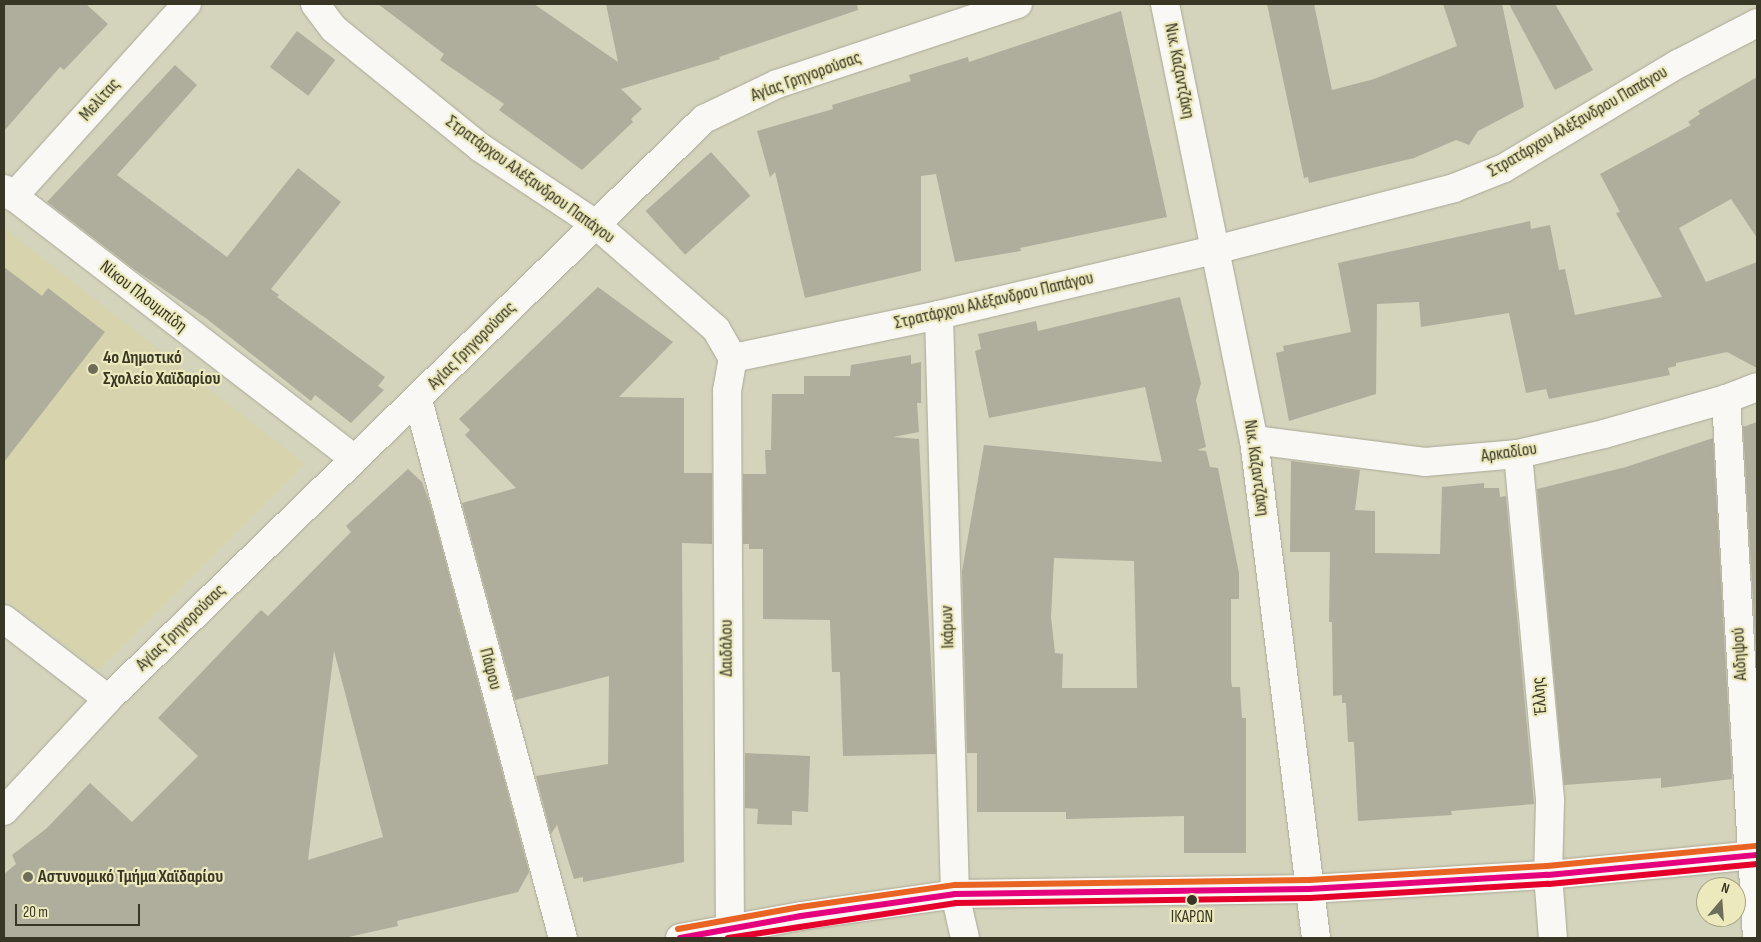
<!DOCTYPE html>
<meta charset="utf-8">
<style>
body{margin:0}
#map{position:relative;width:1761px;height:942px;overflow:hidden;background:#d4d3bc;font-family:"Sofia Sans Condensed",sans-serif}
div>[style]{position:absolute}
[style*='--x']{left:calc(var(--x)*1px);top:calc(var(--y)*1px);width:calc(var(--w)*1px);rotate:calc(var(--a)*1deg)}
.built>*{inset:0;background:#d6d3ad}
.building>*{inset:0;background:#afae9c;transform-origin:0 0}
.roads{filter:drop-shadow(0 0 1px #aaa996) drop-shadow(0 0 1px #aaa996)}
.minor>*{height:28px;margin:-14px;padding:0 14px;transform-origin:14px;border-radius:14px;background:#f9f8f5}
.secondary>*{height:28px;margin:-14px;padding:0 14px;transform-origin:14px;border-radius:14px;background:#f9f8f5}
.bus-1>*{height:6px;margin:-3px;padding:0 3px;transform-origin:3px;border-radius:3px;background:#e5007d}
.bus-2>*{height:6px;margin:-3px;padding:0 3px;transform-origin:3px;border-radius:3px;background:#e4002b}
.bus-3>*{height:6px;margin:-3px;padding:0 3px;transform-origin:3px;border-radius:3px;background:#e96322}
.dots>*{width:14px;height:14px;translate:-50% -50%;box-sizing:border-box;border:2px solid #ece9bd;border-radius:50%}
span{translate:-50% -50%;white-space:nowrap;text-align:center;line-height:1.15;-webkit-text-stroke:4.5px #ece9bd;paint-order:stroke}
.bus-label{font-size:17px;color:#383725}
.street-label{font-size:18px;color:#383725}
.poi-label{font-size:18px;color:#383725;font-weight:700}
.left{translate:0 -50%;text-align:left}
.frame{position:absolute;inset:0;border:5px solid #383725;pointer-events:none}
.north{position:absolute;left:1696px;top:877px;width:50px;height:50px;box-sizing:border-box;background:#ece9bd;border:1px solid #a4a280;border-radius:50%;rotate:18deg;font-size:14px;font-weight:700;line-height:20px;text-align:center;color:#383725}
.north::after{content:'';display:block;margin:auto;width:18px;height:22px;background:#6f6e5a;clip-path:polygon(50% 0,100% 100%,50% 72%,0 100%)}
.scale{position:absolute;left:15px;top:904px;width:125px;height:22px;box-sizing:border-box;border:2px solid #383725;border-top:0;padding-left:6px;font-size:15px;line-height:18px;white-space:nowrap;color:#383725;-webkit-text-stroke:4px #ece9bd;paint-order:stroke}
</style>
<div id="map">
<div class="built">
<i style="clip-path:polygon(4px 228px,305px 464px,99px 670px,4px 598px)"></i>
</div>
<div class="building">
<i style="clip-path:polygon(4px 4px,86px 4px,108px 24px,64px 70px,60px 67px,4px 131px)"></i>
<i style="clip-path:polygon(378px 4px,534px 4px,618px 62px,606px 4px,857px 4px,858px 10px,719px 57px,720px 59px,621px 89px,642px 109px,631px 119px,633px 122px,582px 170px,499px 110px,504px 104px,440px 60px,444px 54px)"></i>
<i style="clip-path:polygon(1267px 4px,1314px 4px,1332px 90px,1374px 79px,1457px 46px,1443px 4px,1502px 4px,1524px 107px,1478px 131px,1469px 145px,1456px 140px,1414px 158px,1309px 183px,1308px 177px,1304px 178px)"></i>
<i style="clip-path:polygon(1509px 4px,1555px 4px,1593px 70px,1555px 90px)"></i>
<i style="clip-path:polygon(1121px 11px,1167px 217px,1020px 248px,1021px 251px,955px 262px,936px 174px,921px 176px,921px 271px,805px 298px,775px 172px,770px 177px,757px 131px,833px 109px,832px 105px,911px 81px,909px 75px,968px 57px,969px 62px)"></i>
<i style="left:297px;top:31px;width:48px;height:45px;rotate:37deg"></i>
<i style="clip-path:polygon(175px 65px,197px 85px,117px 175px,227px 257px,298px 168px,341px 202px,271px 289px,279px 295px,277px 297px,385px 377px,378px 386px,384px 390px,351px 423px,315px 395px,311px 401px,207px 319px,135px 270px,47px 202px)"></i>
<i style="clip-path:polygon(1757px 77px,1757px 238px,1731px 199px,1679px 228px,1706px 282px,1757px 262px,1757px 368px,1727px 352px,1676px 363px,1676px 366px,1668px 368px,1670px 375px,1549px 399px,1546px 389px,1526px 393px,1509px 313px,1421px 327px,1419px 302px,1377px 304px,1376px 394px,1289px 421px,1276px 353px,1284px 351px,1283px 346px,1351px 332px,1338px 263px,1530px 221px,1531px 229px,1550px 225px,1559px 270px,1565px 269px,1575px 315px,1662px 297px,1616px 213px,1620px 212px,1600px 174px,1691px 125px,1688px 122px,1700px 114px,1698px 111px)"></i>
<i style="left:711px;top:152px;width:59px;height:88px;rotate:48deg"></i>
<i style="clip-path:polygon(4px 267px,42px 296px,48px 288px,105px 332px,4px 462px)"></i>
<i style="clip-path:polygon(598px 287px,673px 342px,619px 397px,684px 398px,684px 473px,712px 473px,712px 544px,682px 543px,684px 862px,583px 882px,583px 877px,574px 879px,557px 825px,551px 834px,536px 776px,608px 764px,609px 676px,515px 700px,462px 503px,516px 488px,465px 435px,470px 430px,459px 419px)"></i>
<i style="clip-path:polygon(evenodd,1180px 297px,1201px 383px,1196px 400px,1206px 447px,1197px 450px,1206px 451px,1210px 467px,1218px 468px,1239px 573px,1239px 599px,1231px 599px,1231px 680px,1232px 687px,1240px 687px,1242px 718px,1246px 718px,1246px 853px,1184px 853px,1184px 816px,1066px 819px,1066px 812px,977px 812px,977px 753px,967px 753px,962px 571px,984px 445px,1162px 462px,1145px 387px,989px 418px,975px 351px,981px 349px,978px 334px,1036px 321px,1038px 331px,1180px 297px,1054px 558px,1134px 561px,1137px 688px,1062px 688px,1063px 654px,1055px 653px,1051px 617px,1054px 558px)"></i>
<i style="clip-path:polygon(911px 355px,911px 364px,921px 362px,921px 403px,917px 403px,919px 432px,893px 437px,919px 439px,936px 754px,843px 756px,840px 672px,832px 672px,830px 620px,763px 619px,763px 549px,749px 549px,749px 544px,743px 544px,743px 474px,766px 474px,765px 450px,771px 450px,772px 394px,804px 394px,804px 376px,850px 376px,851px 365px)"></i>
<i style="clip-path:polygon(1757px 422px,1757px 670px,1743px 427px)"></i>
<i style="clip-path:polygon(1713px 438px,1732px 779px,1661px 788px,1661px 778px,1564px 785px,1537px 489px,1626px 467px)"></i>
<i style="clip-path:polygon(1291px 461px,1360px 470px,1355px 510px,1375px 511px,1375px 553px,1440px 554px,1442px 487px,1484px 483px,1484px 488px,1499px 488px,1500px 497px,1506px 496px,1534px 804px,1451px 811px,1452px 815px,1358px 821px,1354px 742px,1348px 742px,1346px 703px,1342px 703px,1342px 695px,1333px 696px,1332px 622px,1329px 622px,1330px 552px,1290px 552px)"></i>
<i style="clip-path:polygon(evenodd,408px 469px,422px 482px,430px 504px,529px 872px,518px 892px,397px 921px,398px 926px,344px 938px,4px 938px,4px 874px,16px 864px,12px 855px,47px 828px,90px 783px,132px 822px,198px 756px,158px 718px,261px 610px,268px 616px,351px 532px,346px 526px,408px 469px,334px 651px,383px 837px,308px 860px,334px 651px)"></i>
<i style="clip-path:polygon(745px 753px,810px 756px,808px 812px,792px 811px,792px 825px,757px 824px,758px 809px,745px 808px)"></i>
</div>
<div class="roads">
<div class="minor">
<i style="--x:315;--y:4;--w:31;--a:53"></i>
<i style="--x:334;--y:29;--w:189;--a:39"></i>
<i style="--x:481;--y:148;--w:136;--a:33.6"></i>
<i style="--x:594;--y:223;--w:162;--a:41"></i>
<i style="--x:716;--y:329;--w:34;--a:60"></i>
<i style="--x:1165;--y:4;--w:445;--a:78.5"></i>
<i style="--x:1254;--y:440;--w:502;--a:82.9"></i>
<i style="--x:4;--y:189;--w:442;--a:37.6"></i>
<i style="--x:13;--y:197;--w:260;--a:-48"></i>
<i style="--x:939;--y:315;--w:579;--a:88.42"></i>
<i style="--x:955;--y:894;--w:45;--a:77.2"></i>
<i style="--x:733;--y:358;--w:210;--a:-11.8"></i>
<i style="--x:939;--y:315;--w:284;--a:-13.3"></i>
<i style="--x:1215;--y:250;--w:247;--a:-14.5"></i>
<i style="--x:1454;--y:188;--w:54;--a:-21.8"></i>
<i style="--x:1504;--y:168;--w:203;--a:-30.9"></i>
<i style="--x:1678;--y:64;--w:89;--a:-27.4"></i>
<i style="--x:1726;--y:399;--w:540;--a:86.71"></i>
<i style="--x:418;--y:400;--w:557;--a:74.92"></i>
<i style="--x:1254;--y:440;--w:172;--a:7.3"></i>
<i style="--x:1425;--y:462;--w:93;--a:-4.9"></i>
<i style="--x:1518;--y:454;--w:88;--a:-13.1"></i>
<i style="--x:1604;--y:434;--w:127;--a:-16"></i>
<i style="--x:1726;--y:399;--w:33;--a:-21"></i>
<i style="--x:1518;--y:454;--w:348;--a:84.7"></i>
<i style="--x:1550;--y:801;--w:74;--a:91.5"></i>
<i style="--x:1548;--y:875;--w:63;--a:85.5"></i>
<i style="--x:4;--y:619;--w:131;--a:37.6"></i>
<i style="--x:4;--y:811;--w:153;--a:-47.1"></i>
<i style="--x:108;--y:699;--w:832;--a:-44.22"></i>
<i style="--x:704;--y:119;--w:81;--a:-25.6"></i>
<i style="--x:777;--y:84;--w:254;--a:-18.4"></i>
<i style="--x:730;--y:938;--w:547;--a:-90.31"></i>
<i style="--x:727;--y:391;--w:34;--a:-80"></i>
</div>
<div class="secondary">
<i style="--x:680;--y:938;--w:123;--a:-10.3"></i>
<i style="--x:801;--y:916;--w:156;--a:-8.1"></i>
<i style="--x:955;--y:894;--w:354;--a:-0.8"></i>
<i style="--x:1309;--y:889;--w:239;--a:-3.4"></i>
<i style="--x:1548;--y:875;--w:210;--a:-5.5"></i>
</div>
</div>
<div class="bus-1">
<i style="--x:680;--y:938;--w:123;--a:-10.3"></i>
<i style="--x:801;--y:916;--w:156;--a:-8.1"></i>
<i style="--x:955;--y:894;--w:354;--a:-0.8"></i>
<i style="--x:1309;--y:889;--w:239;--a:-3.4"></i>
<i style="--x:1548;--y:875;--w:210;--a:-5.5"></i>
</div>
<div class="bus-2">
<i style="--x:728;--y:938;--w:231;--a:-8.7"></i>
<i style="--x:956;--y:903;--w:354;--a:-0.8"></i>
<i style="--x:1310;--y:898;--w:239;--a:-3.4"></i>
<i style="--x:1549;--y:884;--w:209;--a:-5.5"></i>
</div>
<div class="bus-3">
<i style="--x:678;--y:929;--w:124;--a:-10.2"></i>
<i style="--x:800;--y:907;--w:157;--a:-8.1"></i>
<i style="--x:955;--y:885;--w:354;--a:-0.8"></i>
<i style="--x:1309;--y:880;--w:238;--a:-3.4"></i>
<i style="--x:1547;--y:866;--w:210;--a:-5.5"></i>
</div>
<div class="dots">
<i style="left:93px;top:369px;background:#6f6e5a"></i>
<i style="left:28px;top:877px;background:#6f6e5a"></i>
<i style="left:1192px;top:900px;background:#383725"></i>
</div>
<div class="bus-label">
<span style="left:1192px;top:918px">ΙΚΑΡΩΝ</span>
</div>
<div class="street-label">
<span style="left:1179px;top:71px;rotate:79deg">Νικ. Καζαντζάκη</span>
<span style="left:806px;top:77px;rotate:-20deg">Αγίας Γρηγορούσας</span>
<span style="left:100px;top:100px;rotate:-48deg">Μελίτας</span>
<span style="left:1578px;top:122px;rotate:-30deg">Στρατάρχου Αλέξανδρου Παπάγου</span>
<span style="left:530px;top:180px;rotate:36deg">Στρατάρχου Αλέξανδρου Παπάγου</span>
<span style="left:143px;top:297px;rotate:38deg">Νίκου Πλουμπίδη</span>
<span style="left:994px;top:301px;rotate:-13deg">Στρατάρχου Αλέξανδρου Παπάγου</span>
<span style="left:472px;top:346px;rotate:-45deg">Αγίας Γρηγορούσας</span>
<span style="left:1509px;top:453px;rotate:-8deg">Αρκαδίου</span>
<span style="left:1256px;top:468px;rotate:82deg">Νικ. Καζαντζάκη</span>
<span style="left:948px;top:627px;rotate:-92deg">Ικάρων</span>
<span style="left:181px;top:628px;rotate:-44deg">Αγίας Γρηγορούσας</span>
<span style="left:727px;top:648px;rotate:-90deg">Δαιδάλου</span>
<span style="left:1740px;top:654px;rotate:-93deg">Αιδηψού</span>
<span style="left:490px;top:669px;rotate:75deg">Πάφου</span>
<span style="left:1540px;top:696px;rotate:-95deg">Έλλης</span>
</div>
<div class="poi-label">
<span class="left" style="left:103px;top:369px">4ο Δημοτικό<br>Σχολείο Χαϊδαρίου</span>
<span class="left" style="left:38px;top:877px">Αστυνομικό Τμήμα Χαϊδαρίου</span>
</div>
<div class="frame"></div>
<div class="north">N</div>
<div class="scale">20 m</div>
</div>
